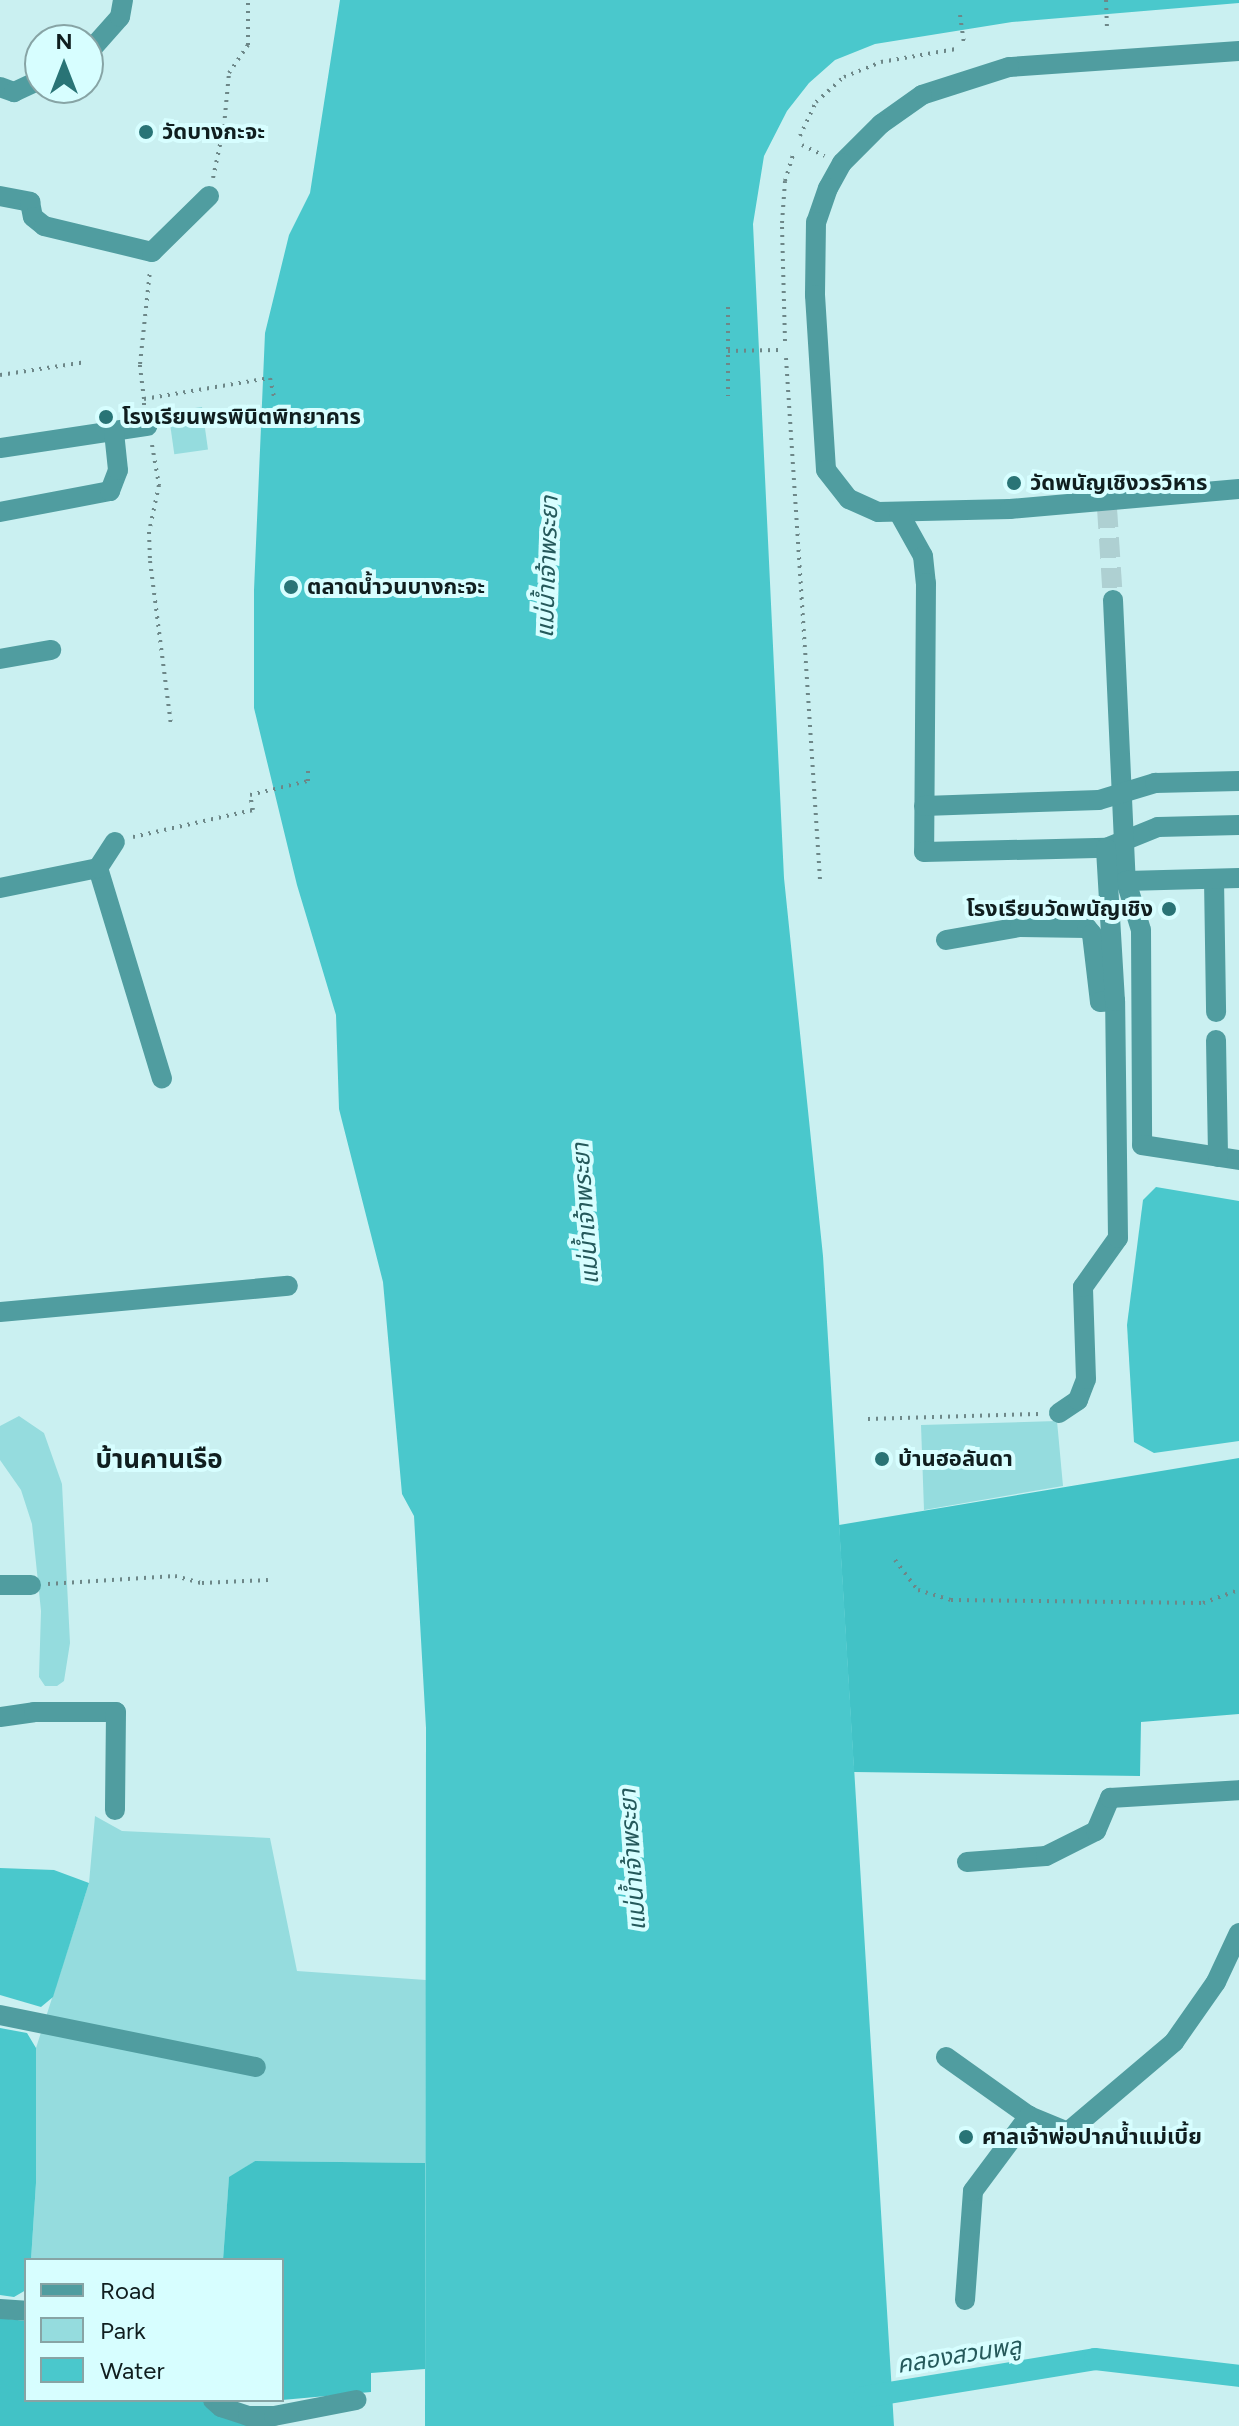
<!DOCTYPE html>
<meta charset="utf-8">
<style>
body{margin:0}
#map{position:relative;width:1239px;height:2426px;overflow:hidden;background:#caf0f1;font-family:Figtree,"Noto Sans Thai",sans-serif}
div>[style]{position:absolute}
[style*='--x']{left:calc(var(--x)*1px);top:calc(var(--y)*1px);width:calc(var(--w)*1px);rotate:calc(var(--a)*1deg)}
.green>*{inset:0;background:#95dcde;transform-origin:0 0}
.forest>*{inset:0;background:#42c2c6}
.water>*{inset:0;background:#4ac8cc}
.canal>*{height:22px;margin:-11px;padding:0 11px;transform-origin:11px;border-radius:11px;background:#4ac8cc}
.minor-tunnel>*{height:20px;margin-top:-10px;transform-origin:0;background:repeating-linear-gradient(90deg,#aed0d2 0 20px,transparent 0 30px)}
.path>*{height:4px;margin-top:-2px;transform-origin:0;background:repeating-linear-gradient(90deg,#6d8788 0 2px,transparent 0 8px)}
.minor>*{height:20px;margin:-10px;padding:0 10px;transform-origin:10px;border-radius:10px;background:#509da0}
.dots>*{width:22px;height:22px;translate:-50% -50%;box-sizing:border-box;border:4px solid #d7feff;border-radius:50%}
span{translate:-50% -50%;white-space:nowrap;text-align:center;line-height:1.15;-webkit-text-stroke:8px #d7feff;paint-order:stroke}
.poi-label{font-size:22px;color:#101e1f;font-weight:700}
.left{translate:0 -50%;text-align:left}
.right{translate:-100% -50%;text-align:right}
.water-label{font-size:24px;color:#25595b;font-style:italic}
.quarter-label{font-size:26px;color:#101e1f;font-weight:700}
.legend{position:absolute;left:24px;top:2258px;width:260px;height:144px;box-sizing:border-box;background:#d7feff;border:2px solid #87a4a5;margin:0;padding:10px 14px;list-style:none;font-size:24px;color:#101e1f}
.legend li{display:flex;align-items:center;gap:16px;height:40px}
.legend b{width:40px;border:2px solid #87a4a5}
.north{position:absolute;left:24px;top:24px;width:80px;height:80px;box-sizing:border-box;background:#d7feff;border:2px solid #87a4a5;border-radius:50%;rotate:0deg;font-size:22px;font-weight:700;line-height:32px;text-align:center;color:#101e1f}
.north::after{content:'';display:block;margin:auto;width:28px;height:36px;background:#297476;clip-path:polygon(50% 0,100% 100%,50% 72%,0 100%)}
</style>
<div id="map">
<div class="green">
<i style="left:202px;top:407px;width:43px;height:34px;rotate:82deg"></i>
<i style="clip-path:polygon(19px 1416px,44px 1433px,62px 1484px,70px 1643px,64px 1681px,57px 1686px,45px 1686px,39px 1677px,41px 1611px,32px 1524px,21px 1490px,0 1460px,0 1426px)"></i>
<i style="clip-path:polygon(1057px 1421px,1063px 1486px,924px 1510px,921px 1425px)"></i>
<i style="clip-path:polygon(95px 1816px,122px 1831px,270px 1838px,297px 1971px,426px 1980px,425px 2163px,255px 2161px,229px 2178px,223px 2260px,31px 2260px,36px 2183px,36px 2048px,89px 1883px)"></i>
</div>
<div class="forest">
<i style="clip-path:polygon(1239px 1458px,1239px 1714px,1141px 1722px,1140px 1776px,854px 1772px,839px 1525px)"></i>
<i style="clip-path:polygon(255px 2161px,425px 2163px,425px 2369px,371px 2373px,371px 2392px,282px 2400px,282px 2260px,223px 2260px,229px 2177px)"></i>
<i style="clip-path:polygon(0 2318px,26px 2321px,26px 2400px,216px 2400px,270px 2426px,0 2426px)"></i>
</div>
<div class="water">
<i style="clip-path:polygon(340px 0,1239px 0,1239px 3px,1012px 22px,875px 44px,835px 60px,809px 83px,787px 111px,764px 156px,753px 224px,784px 878px,823px 1256px,894px 2426px,425px 2426px,426px 1728px,414px 1516px,402px 1494px,383px 1282px,339px 1109px,336px 1015px,297px 885px,254px 708px,254px 590px,265px 333px,289px 235px,310px 193px)"></i>
<i style="clip-path:polygon(1156px 1187px,1239px 1201px,1239px 1441px,1154px 1453px,1134px 1442px,1127px 1325px,1143px 1200px)"></i>
<i style="clip-path:polygon(0 1868px,54px 1870px,89px 1883px,53px 1997px,41px 2007px,0 1995px)"></i>
<i style="clip-path:polygon(0 2028px,27px 2033px,36px 2048px,36px 2183px,31px 2260px,26px 2260px,26px 2290px,14px 2297px,0 2295px)"></i>
</div>
<div class="canal">
<i style="--x:864;--y:2397;--w:234;--a:-9.3"></i>
<i style="--x:1095;--y:2359;--w:145;--a:6.7"></i>
</div>
<div class="minor-tunnel">
<i style="--x:1107;--y:508;--w:92;--a:86.3"></i>
</div>
<div class="path">
<i style="--x:1106;--y:0;--w:28;--a:88"></i>
<i style="--x:960;--y:15;--w:28;--a:82"></i>
<i style="--x:800;--y:136;--w:38;--a:-65"></i>
<i style="--x:816;--y:102;--w:38;--a:-42"></i>
<i style="--x:844;--y:77;--w:40;--a:-22"></i>
<i style="--x:881;--y:62;--w:76;--a:-9.8"></i>
<i style="--x:802;--y:145;--w:25;--a:26"></i>
<i style="--x:213;--y:178;--w:53;--a:-78.1"></i>
<i style="--x:224;--y:126;--w:53;--a:-84.6"></i>
<i style="--x:229;--y:73;--w:34;--a:-56"></i>
<i style="--x:248;--y:45;--w:45;--a:-90"></i>
<i style="--x:728;--y:307;--w:89;--a:90"></i>
<i style="--x:785;--y:341;--w:118;--a:-91.5"></i>
<i style="--x:782;--y:223;--w:42;--a:-85.9"></i>
<i style="--x:785;--y:181;--w:31;--a:-73"></i>
<i style="--x:728;--y:351;--w:52;--a:-1.1"></i>
<i style="--x:786;--y:358;--w:523;--a:86.27"></i>
<i style="--x:0;--y:375;--w:87;--a:-8.6"></i>
<i style="--x:144;--y:399;--w:35;--a:-97"></i>
<i style="--x:140;--y:364;--w:95;--a:-83.9"></i>
<i style="--x:144;--y:405;--w:6;--a:-90"></i>
<i style="--x:144;--y:399;--w:128;--a:-9.5"></i>
<i style="--x:270;--y:378;--w:19;--a:78"></i>
<i style="--x:152;--y:445;--w:41;--a:80.1"></i>
<i style="--x:159;--y:485;--w:48;--a:102"></i>
<i style="--x:149;--y:532;--w:29;--a:88"></i>
<i style="--x:150;--y:561;--w:165;--a:82.7"></i>
<i style="--x:133;--y:837;--w:123;--a:-12.7"></i>
<i style="--x:253;--y:810;--w:15;--a:-101"></i>
<i style="--x:250;--y:795;--w:60;--a:-13.6"></i>
<i style="--x:308;--y:781;--w:11;--a:-90"></i>
<i style="--x:868;--y:1419;--w:172;--a:-1.7"></i>
<i style="--x:895;--y:1560;--w:38;--a:53"></i>
<i style="--x:918;--y:1590;--w:34;--a:17"></i>
<i style="--x:951;--y:1600;--w:252;--a:0.7"></i>
<i style="--x:1203;--y:1603;--w:38;--a:-20"></i>
<i style="--x:48;--y:1584;--w:127;--a:-3.6"></i>
<i style="--x:175;--y:1576;--w:28;--a:15"></i>
<i style="--x:202;--y:1583;--w:66;--a:-2.6"></i>
</div>
<div class="minor">
<i style="--x:1239;--y:51;--w:231;--a:176"></i>
<i style="--x:1009;--y:67;--w:91;--a:162.2"></i>
<i style="--x:922;--y:95;--w:50;--a:144.7"></i>
<i style="--x:881;--y:124;--w:55;--a:135"></i>
<i style="--x:842;--y:163;--w:29;--a:119"></i>
<i style="--x:828;--y:188;--w:36;--a:109"></i>
<i style="--x:816;--y:222;--w:73;--a:90.8"></i>
<i style="--x:815;--y:295;--w:175;--a:86.4"></i>
<i style="--x:826;--y:470;--w:37;--a:52"></i>
<i style="--x:849;--y:499;--w:32;--a:24"></i>
<i style="--x:878;--y:512;--w:132;--a:-1.3"></i>
<i style="--x:1010;--y:509;--w:230;--a:-5"></i>
<i style="--x:88;--y:53;--w:48;--a:-48.4"></i>
<i style="--x:120;--y:17;--w:17;--a:-80"></i>
<i style="--x:0;--y:87;--w:15;--a:20"></i>
<i style="--x:14;--y:92;--w:29;--a:-25"></i>
<i style="--x:0;--y:196;--w:31;--a:11"></i>
<i style="--x:30;--y:202;--w:15;--a:79"></i>
<i style="--x:33;--y:217;--w:14;--a:39"></i>
<i style="--x:44;--y:226;--w:111;--a:13.5"></i>
<i style="--x:152;--y:252;--w:80;--a:-44.5"></i>
<i style="--x:0;--y:448;--w:149;--a:-8.5"></i>
<i style="--x:0;--y:512;--w:112;--a:-10.8"></i>
<i style="--x:110;--y:491;--w:22;--a:-69"></i>
<i style="--x:118;--y:470;--w:39;--a:-96"></i>
<i style="--x:899;--y:513;--w:49;--a:60.8"></i>
<i style="--x:923;--y:556;--w:27;--a:84"></i>
<i style="--x:926;--y:583;--w:269;--a:90.4"></i>
<i style="--x:924;--y:852;--w:182;--a:-1.3"></i>
<i style="--x:1106;--y:848;--w:56;--a:-22"></i>
<i style="--x:1158;--y:827;--w:81;--a:-1.4"></i>
<i style="--x:1113;--y:600;--w:281;--a:87.4"></i>
<i style="--x:1126;--y:881;--w:51;--a:73"></i>
<i style="--x:1141;--y:930;--w:215;--a:89.7"></i>
<i style="--x:1142;--y:1145;--w:98;--a:8.8"></i>
<i style="--x:0;--y:659;--w:52;--a:-10"></i>
<i style="--x:924;--y:806;--w:175;--a:-2"></i>
<i style="--x:1099;--y:800;--w:59;--a:-16.9"></i>
<i style="--x:1155;--y:783;--w:84;--a:-1.4"></i>
<i style="--x:98;--y:868;--w:220;--a:73.1"></i>
<i style="--x:1214;--y:879;--w:133;--a:89.1"></i>
<i style="--x:1126;--y:881;--w:113;--a:-1.5"></i>
<i style="--x:0;--y:888;--w:100;--a:-11.5"></i>
<i style="--x:98;--y:868;--w:31;--a:-57"></i>
<i style="--x:946;--y:940;--w:75;--a:-10"></i>
<i style="--x:1020;--y:927;--w:67;--a:0.9"></i>
<i style="--x:1087;--y:928;--w:8;--a:50"></i>
<i style="--x:1092;--y:934;--w:68;--a:83.3"></i>
<i style="--x:1100;--y:1002;--w:15;--a:-4"></i>
<i style="--x:1216;--y:1040;--w:117;--a:89"></i>
<i style="--x:0;--y:1312;--w:289;--a:-5.2"></i>
<i style="--x:1059;--y:1413;--w:23;--a:-34"></i>
<i style="--x:1078;--y:1400;--w:22;--a:-69"></i>
<i style="--x:1086;--y:1379;--w:92;--a:-91.9"></i>
<i style="--x:1083;--y:1287;--w:60;--a:-54.5"></i>
<i style="--x:1118;--y:1238;--w:237;--a:-90.7"></i>
<i style="--x:1115;--y:1001;--w:153;--a:-93.4"></i>
<i style="--x:0;--y:1585;--w:31;--a:0"></i>
<i style="--x:0;--y:1717;--w:34;--a:-8"></i>
<i style="--x:34;--y:1712;--w:82;--a:0"></i>
<i style="--x:116;--y:1712;--w:98;--a:90.6"></i>
<i style="--x:967;--y:1862;--w:79;--a:-4.3"></i>
<i style="--x:1046;--y:1856;--w:56;--a:-26.6"></i>
<i style="--x:1096;--y:1831;--w:36;--a:-67"></i>
<i style="--x:1110;--y:1798;--w:129;--a:-3.5"></i>
<i style="--x:0;--y:2015;--w:261;--a:11.5"></i>
<i style="--x:946;--y:2057;--w:102;--a:35.4"></i>
<i style="--x:1029;--y:2116;--w:42;--a:22.3"></i>
<i style="--x:1068;--y:2132;--w:139;--a:-40.3"></i>
<i style="--x:1174;--y:2042;--w:73;--a:-55"></i>
<i style="--x:1216;--y:1982;--w:54;--a:-64.9"></i>
<i style="--x:965;--y:2300;--w:109;--a:-85.8"></i>
<i style="--x:973;--y:2191;--w:94;--a:-53.3"></i>
<i style="--x:0;--y:2309;--w:26;--a:4"></i>
<i style="--x:213;--y:2400;--w:11;--a:41"></i>
<i style="--x:221;--y:2407;--w:28;--a:18"></i>
<i style="--x:248;--y:2416;--w:26;--a:0"></i>
<i style="--x:274;--y:2416;--w:84;--a:-11"></i>
</div>
<div class="dots">
<i style="left:146px;top:132px;background:#297476"></i>
<i style="left:106px;top:417px;background:#297476"></i>
<i style="left:1014px;top:483px;background:#297476"></i>
<i style="left:291px;top:587px;background:#297476"></i>
<i style="left:1169px;top:909px;background:#297476"></i>
<i style="left:882px;top:1459px;background:#297476"></i>
<i style="left:966px;top:2137px;background:#297476"></i>
</div>
<div class="poi-label">
<span class="left" style="left:162px;top:132px">วัดบางกะจะ</span>
<span class="left" style="left:122px;top:417px">โรงเรียนพรพินิตพิทยาคาร</span>
<span class="left" style="left:1030px;top:483px">วัดพนัญเชิงวรวิหาร</span>
<span class="left" style="left:307px;top:587px">ตลาดน้ำวนบางกะจะ</span>
<span class="right" style="left:1153px;top:909px">โรงเรียนวัดพนัญเชิง</span>
<span class="left" style="left:898px;top:1459px">บ้านฮอลันดา</span>
<span class="left" style="left:982px;top:2137px">ศาลเจ้าพ่อปากน้ำแม่เบี้ย</span>
</div>
<div class="water-label">
<span style="left:547px;top:567px;rotate:-88deg">แม่น้ำเจ้าพระยา</span>
<span style="left:585px;top:1214px;rotate:-94deg">แม่น้ำเจ้าพระยา</span>
<span style="left:632px;top:1860px;rotate:-94deg">แม่น้ำเจ้าพระยา</span>
<span style="left:959px;top:2355px;rotate:-9deg">คลองสวนพลู</span>
</div>
<div class="quarter-label">
<span style="left:159px;top:1460px">บ้านคานเรือ</span>
</div>
<ul class="legend">
<li><b style="height:10px;background:#509da0"></b>Road</li>
<li><b style="height:22px;background:#95dcde"></b>Park</li>
<li><b style="height:22px;background:#4ac8cc"></b>Water</li>
</ul>
<div class="north">N</div>
</div>
